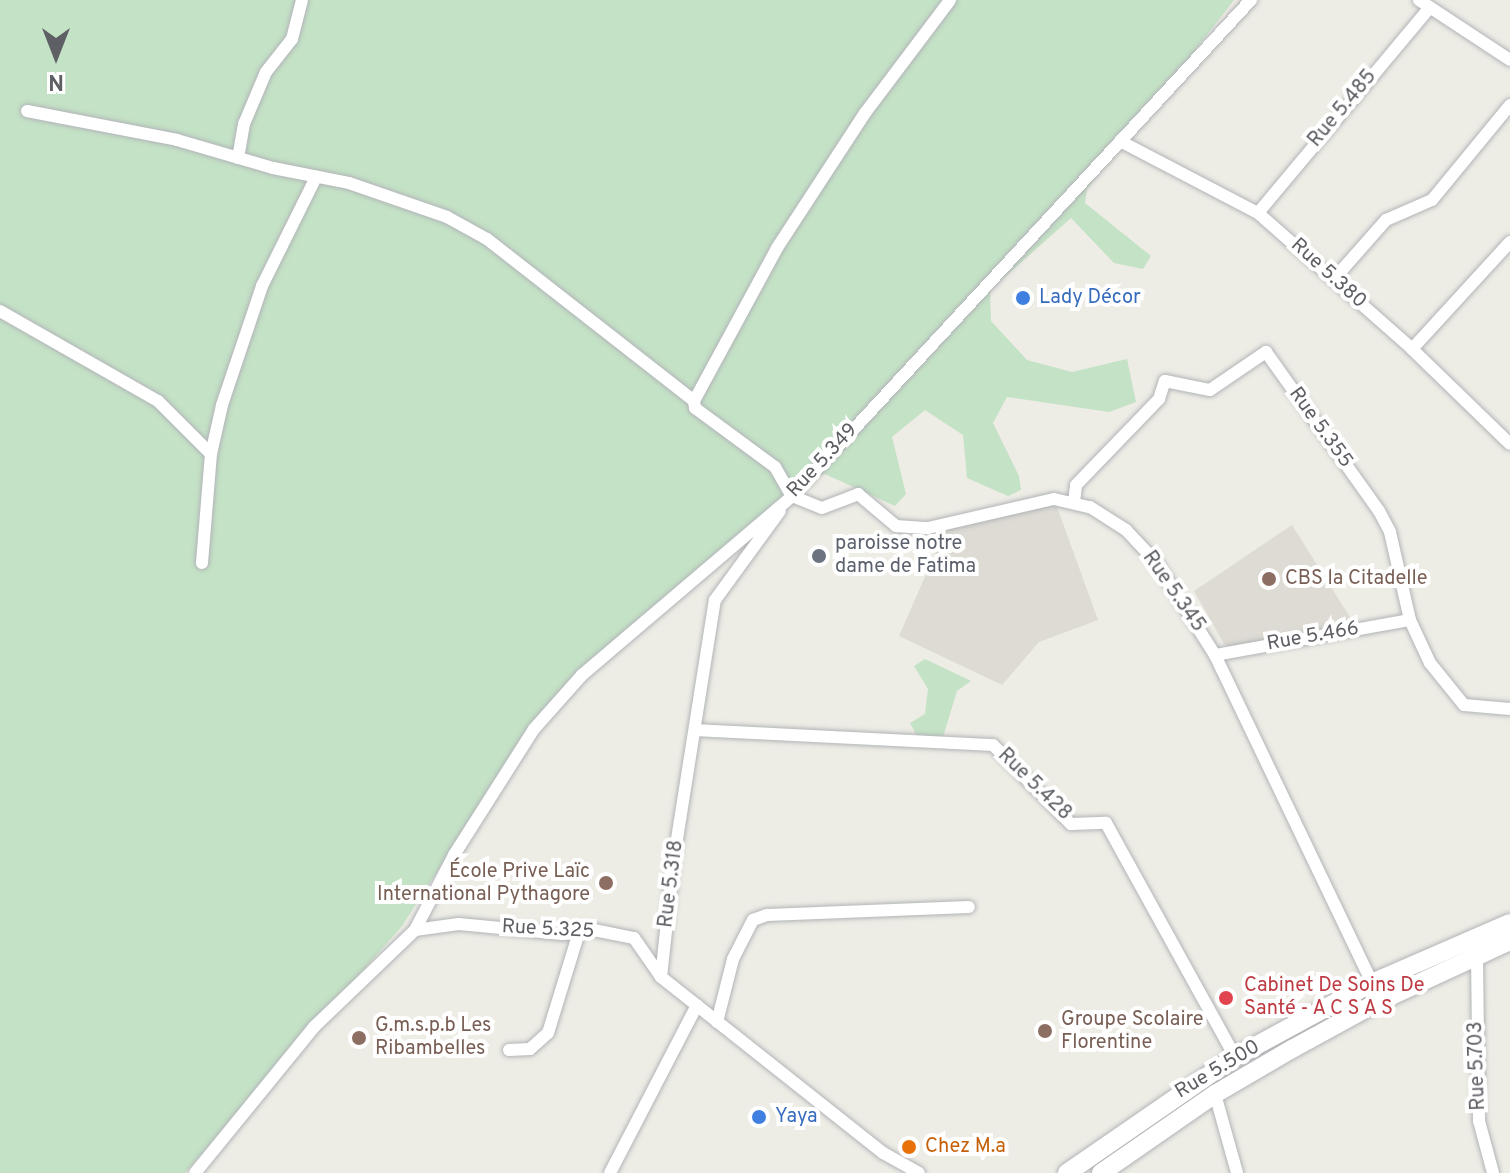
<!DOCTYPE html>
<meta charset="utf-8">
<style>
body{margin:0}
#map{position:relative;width:1510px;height:1173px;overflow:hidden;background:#edece5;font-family:Overpass,sans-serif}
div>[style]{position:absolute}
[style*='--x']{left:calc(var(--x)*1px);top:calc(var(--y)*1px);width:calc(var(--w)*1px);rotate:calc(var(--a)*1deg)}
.education>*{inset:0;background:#dddbd3}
.green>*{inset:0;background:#c4e2c6}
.roads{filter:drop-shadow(0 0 2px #b2b4b8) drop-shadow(0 0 2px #b2b4b8)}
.street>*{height:12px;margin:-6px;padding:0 6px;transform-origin:6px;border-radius:6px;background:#fff}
.secondary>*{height:18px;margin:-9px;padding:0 9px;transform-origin:9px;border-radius:9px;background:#fff}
.dots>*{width:22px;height:22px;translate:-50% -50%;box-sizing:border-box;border:4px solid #fff;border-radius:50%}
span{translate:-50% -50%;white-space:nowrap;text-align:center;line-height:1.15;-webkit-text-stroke:8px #fff;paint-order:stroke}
.street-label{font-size:20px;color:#5d5f64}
.shop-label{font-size:20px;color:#366cbe}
.left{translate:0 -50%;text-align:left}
.worship-label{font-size:20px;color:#5b616d}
.education-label{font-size:20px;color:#785e54}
.right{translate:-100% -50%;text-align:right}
.health-label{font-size:20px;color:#be3a42}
.food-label{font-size:20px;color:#c56008}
.north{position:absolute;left:16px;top:16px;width:80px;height:80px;-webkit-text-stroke:6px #fff;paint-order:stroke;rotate:180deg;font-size:22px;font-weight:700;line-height:32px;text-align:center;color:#5d5f64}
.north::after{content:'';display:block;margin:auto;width:28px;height:36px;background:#5d5f64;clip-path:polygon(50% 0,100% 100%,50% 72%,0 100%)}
</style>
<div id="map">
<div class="education">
<i style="clip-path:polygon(1052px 493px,1098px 620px,1039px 642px,1002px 685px,899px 636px,948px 524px)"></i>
<i style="clip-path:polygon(1292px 525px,1353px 622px,1239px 649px,1224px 644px,1194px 591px)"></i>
</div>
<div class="green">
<i style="clip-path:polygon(0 0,1234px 0,1087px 189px,1085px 203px,1151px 256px,1143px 269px,1114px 263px,1071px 218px,990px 290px,991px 321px,1027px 360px,1072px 372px,1127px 359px,1136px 402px,1109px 412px,1007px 397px,993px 423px,1019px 476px,1021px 490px,1008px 496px,967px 478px,963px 435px,925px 410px,892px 437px,906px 494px,895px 506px,825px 474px,808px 474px,796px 483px,526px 734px,402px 926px,185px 1173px,0 1173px)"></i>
<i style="clip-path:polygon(925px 659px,971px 681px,957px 691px,942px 740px,918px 738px,910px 723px,925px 714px,928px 689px,914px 666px)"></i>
</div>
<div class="roads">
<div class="street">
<i style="--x:1419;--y:0;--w:109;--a:33.4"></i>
<i style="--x:27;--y:111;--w:153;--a:10.9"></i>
<i style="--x:177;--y:140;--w:100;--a:16.3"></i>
<i style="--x:273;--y:168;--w:77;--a:11.2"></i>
<i style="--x:349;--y:183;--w:104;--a:19.1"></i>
<i style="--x:447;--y:217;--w:46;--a:28.8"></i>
<i style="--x:487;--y:239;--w:263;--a:38"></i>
<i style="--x:694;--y:401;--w:7;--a:82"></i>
<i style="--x:695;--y:408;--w:99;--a:36.4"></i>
<i style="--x:775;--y:467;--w:34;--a:60"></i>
<i style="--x:1120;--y:141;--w:156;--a:27.6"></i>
<i style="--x:1258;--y:213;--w:205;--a:41.4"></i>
<i style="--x:1412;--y:349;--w:136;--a:44.1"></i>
<i style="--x:238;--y:158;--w:35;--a:-80"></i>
<i style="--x:244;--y:124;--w:56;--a:-67.1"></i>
<i style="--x:266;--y:72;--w:42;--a:-51.8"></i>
<i style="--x:292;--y:39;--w:40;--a:-75.6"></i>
<i style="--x:1258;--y:213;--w:268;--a:-50.1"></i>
<i style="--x:1334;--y:279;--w:79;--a:-48.6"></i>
<i style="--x:1386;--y:220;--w:50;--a:-23.5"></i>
<i style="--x:1432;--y:200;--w:123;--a:-50.6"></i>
<i style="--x:0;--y:311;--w:182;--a:29.7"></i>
<i style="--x:158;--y:401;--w:75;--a:45"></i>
<i style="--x:1412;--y:349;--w:145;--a:-47.5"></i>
<i style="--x:694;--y:401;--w:174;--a:-61.5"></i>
<i style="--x:777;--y:248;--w:161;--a:-56.9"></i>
<i style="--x:865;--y:113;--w:141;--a:-53"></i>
<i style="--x:792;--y:496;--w:32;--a:22"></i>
<i style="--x:822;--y:508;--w:39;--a:-21"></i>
<i style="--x:858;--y:494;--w:50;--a:40.1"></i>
<i style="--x:896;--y:526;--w:32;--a:4"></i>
<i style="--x:928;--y:528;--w:129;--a:-13"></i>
<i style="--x:1054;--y:499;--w:37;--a:13"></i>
<i style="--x:1090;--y:507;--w:43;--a:32.6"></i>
<i style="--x:1126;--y:530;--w:44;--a:46.8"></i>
<i style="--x:1156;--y:562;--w:110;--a:57.6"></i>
<i style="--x:1215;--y:655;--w:364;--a:64.4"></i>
<i style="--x:1074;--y:502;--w:17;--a:-83"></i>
<i style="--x:1076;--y:485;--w:120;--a:-46"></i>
<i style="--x:1159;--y:399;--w:19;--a:-72"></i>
<i style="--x:1165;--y:381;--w:46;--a:11.3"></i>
<i style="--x:1210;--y:390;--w:68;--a:-34.2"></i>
<i style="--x:1266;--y:352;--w:195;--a:54.6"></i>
<i style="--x:1379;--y:511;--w:24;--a:62"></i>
<i style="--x:1390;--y:532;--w:90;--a:77.2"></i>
<i style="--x:1410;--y:620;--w:47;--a:65.1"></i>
<i style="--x:1430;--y:663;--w:54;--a:51"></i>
<i style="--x:1464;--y:705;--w:46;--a:5"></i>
<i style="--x:202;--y:563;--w:109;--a:-85.3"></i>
<i style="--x:211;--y:454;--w:50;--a:-77.3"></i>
<i style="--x:222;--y:405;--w:126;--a:-71.4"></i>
<i style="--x:262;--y:286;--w:122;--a:-63.6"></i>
<i style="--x:1215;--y:655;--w:198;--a:-10.2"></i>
<i style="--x:695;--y:730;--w:298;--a:2.9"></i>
<i style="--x:993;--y:745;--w:111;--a:45.4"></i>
<i style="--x:1071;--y:824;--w:35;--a:-2"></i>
<i style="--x:1106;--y:823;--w:267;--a:61.1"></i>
<i style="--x:415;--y:930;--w:44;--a:-7.8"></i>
<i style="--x:459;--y:924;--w:104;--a:5.5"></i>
<i style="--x:563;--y:934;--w:26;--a:-11"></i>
<i style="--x:589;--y:929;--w:46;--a:11.3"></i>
<i style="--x:634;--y:938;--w:47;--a:55.3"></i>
<i style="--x:661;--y:977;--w:283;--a:38.4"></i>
<i style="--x:883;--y:1153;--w:41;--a:29.1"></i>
<i style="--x:1477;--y:957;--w:164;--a:89.3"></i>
<i style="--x:1479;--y:1121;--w:54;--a:74.9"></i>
<i style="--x:661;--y:977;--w:120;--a:-83.8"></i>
<i style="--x:674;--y:858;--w:261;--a:-81"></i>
<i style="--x:715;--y:600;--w:110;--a:-53.9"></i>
<i style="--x:717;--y:1022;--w:65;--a:-75.7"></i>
<i style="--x:733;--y:959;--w:44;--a:-62.9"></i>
<i style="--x:753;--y:920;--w:15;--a:-20"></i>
<i style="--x:767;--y:915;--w:202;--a:-2.3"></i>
<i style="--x:509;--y:1050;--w:21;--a:-3"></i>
<i style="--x:530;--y:1049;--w:24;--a:-42"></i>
<i style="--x:548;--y:1033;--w:109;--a:-72.9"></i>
<i style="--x:1215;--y:1094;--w:82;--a:74.4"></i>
<i style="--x:195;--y:1173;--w:188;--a:-50.8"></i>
<i style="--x:314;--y:1027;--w:140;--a:-43.8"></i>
<i style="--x:415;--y:930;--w:85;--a:-62.5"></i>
<i style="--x:454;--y:855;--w:149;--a:-57.6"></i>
<i style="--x:534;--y:729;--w:72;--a:-48.4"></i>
<i style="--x:582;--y:675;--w:276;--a:-40.4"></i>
<i style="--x:792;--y:496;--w:676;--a:-47.22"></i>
<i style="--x:610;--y:1173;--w:189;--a:-62.6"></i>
</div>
<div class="secondary">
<i style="--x:1067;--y:1173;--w:204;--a:-34.6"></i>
<i style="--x:1235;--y:1057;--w:156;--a:-28.4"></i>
<i style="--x:1372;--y:983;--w:150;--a:-23.5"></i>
<i style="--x:1101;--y:1173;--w:139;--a:-34.7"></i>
<i style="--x:1215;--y:1094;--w:89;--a:-30.3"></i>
<i style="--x:1292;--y:1049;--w:98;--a:-28.7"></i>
<i style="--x:1378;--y:1002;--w:145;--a:-24.8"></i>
</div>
</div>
<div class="dots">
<i style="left:1023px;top:298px;background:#3f7fe0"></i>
<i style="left:819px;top:556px;background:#6b7280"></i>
<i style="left:1269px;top:579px;background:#8d6e63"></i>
<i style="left:606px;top:883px;background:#8d6e63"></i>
<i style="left:1226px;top:998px;background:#e0444e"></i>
<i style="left:1045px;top:1031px;background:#8d6e63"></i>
<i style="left:359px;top:1038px;background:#8d6e63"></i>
<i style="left:759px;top:1117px;background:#3f7fe0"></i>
<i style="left:909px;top:1147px;background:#e8710a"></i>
</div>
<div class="street-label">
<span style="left:1343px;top:109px;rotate:-50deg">Rue 5.485</span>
<span style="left:1328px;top:274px;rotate:42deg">Rue 5.380</span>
<span style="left:1320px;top:428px;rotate:54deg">Rue 5.355</span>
<span style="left:823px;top:461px;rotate:-47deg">Rue 5.349</span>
<span style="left:1173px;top:592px;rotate:55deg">Rue 5.345</span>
<span style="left:1313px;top:637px;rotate:-10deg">Rue 5.466</span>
<span style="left:1034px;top:785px;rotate:44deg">Rue 5.428</span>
<span style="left:672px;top:884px;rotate:-83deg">Rue 5.318</span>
<span style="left:548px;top:930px;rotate:3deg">Rue 5.325</span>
<span style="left:1478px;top:1066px;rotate:-92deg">Rue 5.703</span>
<span style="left:1218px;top:1070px;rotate:-31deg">Rue 5.500</span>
</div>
<div class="shop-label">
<span class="left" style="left:1039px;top:298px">Lady Décor</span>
<span class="left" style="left:775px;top:1117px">Yaya</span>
</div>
<div class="worship-label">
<span class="left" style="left:835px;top:556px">paroisse notre<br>dame de Fatima</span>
</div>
<div class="education-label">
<span class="left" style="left:1285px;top:579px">CBS la Citadelle</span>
<span class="right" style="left:590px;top:884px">École Prive Laïc<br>International Pythagore</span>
<span class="left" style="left:1061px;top:1032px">Groupe Scolaire<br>Florentine</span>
<span class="left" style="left:375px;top:1038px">G.m.s.p.b Les<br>Ribambelles</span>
</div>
<div class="health-label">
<span class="left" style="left:1244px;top:998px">Cabinet De Soins De<br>Santé - A C S A S</span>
</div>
<div class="food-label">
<span class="left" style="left:925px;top:1147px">Chez M.a</span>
</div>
<div class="north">N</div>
</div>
